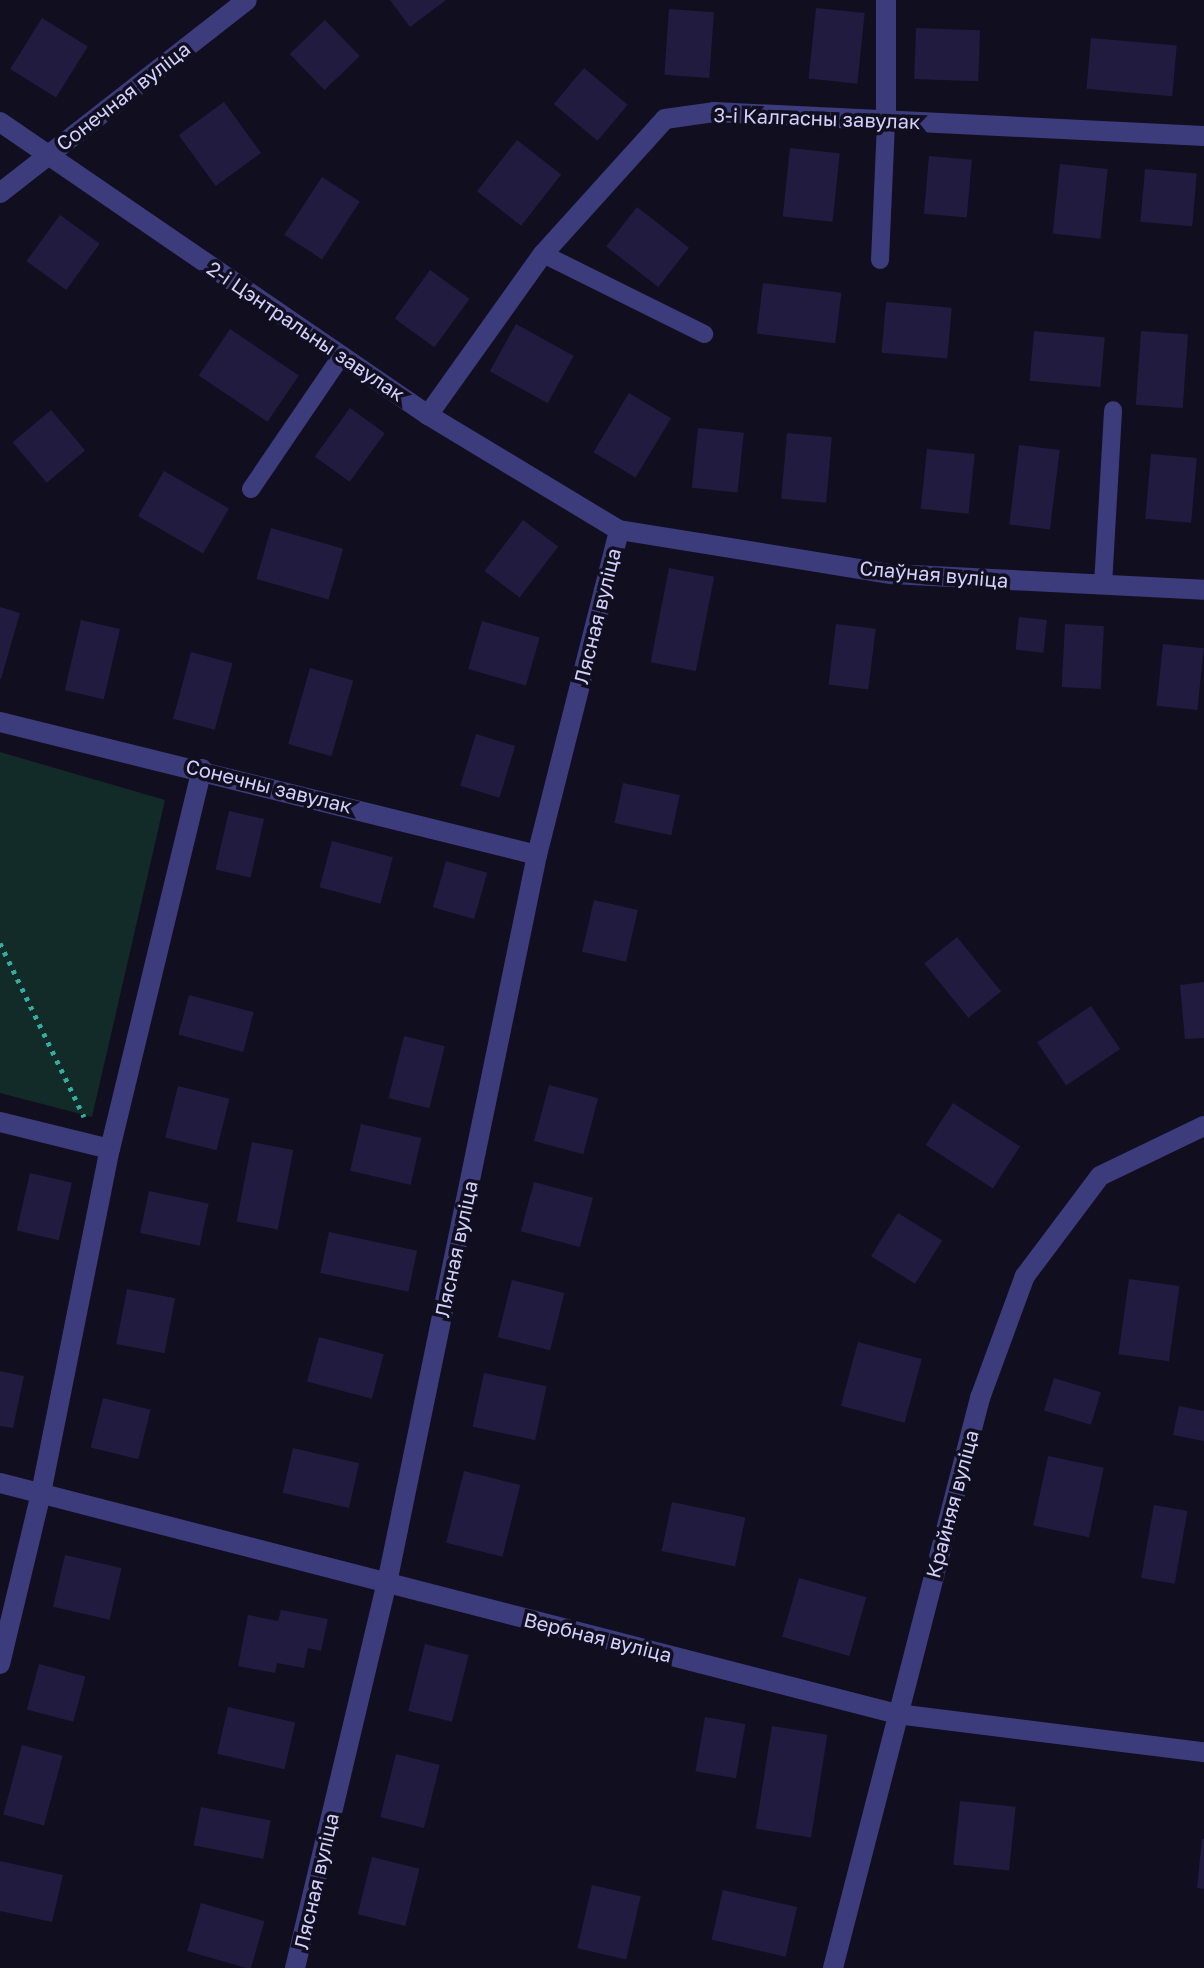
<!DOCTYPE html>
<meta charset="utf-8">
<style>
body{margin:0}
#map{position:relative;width:1204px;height:1968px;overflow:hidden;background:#110e20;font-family:"Golos Text",sans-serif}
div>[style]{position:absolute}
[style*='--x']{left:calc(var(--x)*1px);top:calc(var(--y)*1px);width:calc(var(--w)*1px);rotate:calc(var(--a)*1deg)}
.green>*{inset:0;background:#122a28}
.building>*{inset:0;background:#211b40;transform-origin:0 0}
.path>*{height:5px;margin-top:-2.5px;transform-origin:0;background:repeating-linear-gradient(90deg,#35aca0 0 4px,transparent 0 10px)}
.service>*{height:18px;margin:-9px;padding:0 9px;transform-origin:9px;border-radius:9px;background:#3c3c7d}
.minor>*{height:20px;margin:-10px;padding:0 10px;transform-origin:10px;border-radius:10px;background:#3c3c7d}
span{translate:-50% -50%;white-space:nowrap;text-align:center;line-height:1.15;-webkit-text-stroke:7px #110e20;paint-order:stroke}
.street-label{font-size:20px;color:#d3d0fc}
</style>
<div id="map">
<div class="green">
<i style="clip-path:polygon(0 752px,165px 800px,92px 1117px,0 1093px)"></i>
</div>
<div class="building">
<i style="clip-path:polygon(390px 0,446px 0,410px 27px)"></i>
<i style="left:816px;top:8px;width:49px;height:71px;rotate:6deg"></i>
<i style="left:669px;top:9px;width:45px;height:66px;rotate:4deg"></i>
<i style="left:42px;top:18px;width:54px;height:60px;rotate:32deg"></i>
<i style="left:325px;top:20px;width:50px;height:49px;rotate:46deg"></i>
<i style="left:916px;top:28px;width:64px;height:51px;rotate:2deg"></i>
<i style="left:1091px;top:38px;width:86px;height:51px;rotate:5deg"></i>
<i style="left:584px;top:68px;width:57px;height:47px;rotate:40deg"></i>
<i style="left:224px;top:102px;width:63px;height:56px;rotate:54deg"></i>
<i style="left:517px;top:140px;width:56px;height:65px;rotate:38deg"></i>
<i style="left:790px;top:148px;width:50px;height:69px;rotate:6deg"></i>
<i style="left:929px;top:156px;width:43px;height:58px;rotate:5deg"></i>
<i style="left:1060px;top:164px;width:48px;height:70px;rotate:6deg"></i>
<i style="left:1145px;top:169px;width:52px;height:53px;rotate:5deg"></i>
<i style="left:322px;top:177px;width:45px;height:69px;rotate:33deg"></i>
<i style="left:637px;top:207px;width:66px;height:50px;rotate:38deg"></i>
<i style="left:60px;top:215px;width:49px;height:57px;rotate:36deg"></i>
<i style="left:430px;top:270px;width:49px;height:60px;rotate:36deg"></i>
<i style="left:763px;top:283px;width:79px;height:51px;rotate:7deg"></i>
<i style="left:886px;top:302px;width:66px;height:51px;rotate:5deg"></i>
<i style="left:516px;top:324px;width:66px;height:54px;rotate:29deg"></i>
<i style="left:230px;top:329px;width:83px;height:56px;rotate:34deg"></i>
<i style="left:1034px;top:331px;width:71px;height:50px;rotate:5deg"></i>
<i style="left:1141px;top:331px;width:47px;height:74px;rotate:4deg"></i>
<i style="left:629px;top:393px;width:49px;height:69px;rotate:31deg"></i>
<i style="left:350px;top:408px;width:43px;height:60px;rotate:36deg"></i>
<i style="left:51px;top:410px;width:53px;height:50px;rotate:50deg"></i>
<i style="left:698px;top:428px;width:46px;height:60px;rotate:6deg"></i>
<i style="left:787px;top:433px;width:45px;height:66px;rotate:5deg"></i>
<i style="left:1019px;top:445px;width:41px;height:80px;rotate:7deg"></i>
<i style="left:927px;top:449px;width:48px;height:60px;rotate:6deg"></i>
<i style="left:1151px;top:454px;width:46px;height:65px;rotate:5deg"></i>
<i style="left:164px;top:471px;width:75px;height:52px;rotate:30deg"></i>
<i style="left:523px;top:520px;width:44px;height:64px;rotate:37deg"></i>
<i style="left:271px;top:528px;width:75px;height:53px;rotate:16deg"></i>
<i style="left:669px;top:568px;width:46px;height:96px;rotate:11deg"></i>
<i style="clip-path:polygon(0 607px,20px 613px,1px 679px,0 679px)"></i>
<i style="left:1019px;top:617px;width:28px;height:33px;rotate:6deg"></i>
<i style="left:81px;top:620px;width:40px;height:72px;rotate:13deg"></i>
<i style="left:482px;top:621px;width:60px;height:50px;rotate:16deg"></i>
<i style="left:836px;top:624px;width:40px;height:61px;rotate:7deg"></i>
<i style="left:1065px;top:624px;width:39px;height:63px;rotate:3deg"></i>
<i style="left:1163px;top:644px;width:41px;height:62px;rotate:6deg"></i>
<i style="left:191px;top:652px;width:43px;height:69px;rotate:15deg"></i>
<i style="left:310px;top:668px;width:45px;height:79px;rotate:16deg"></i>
<i style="left:476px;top:734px;width:41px;height:54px;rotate:17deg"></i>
<i style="left:623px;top:783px;width:58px;height:41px;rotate:12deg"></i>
<i style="left:229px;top:811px;width:36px;height:60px;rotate:13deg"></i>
<i style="left:332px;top:841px;width:63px;height:48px;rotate:15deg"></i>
<i style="left:446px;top:861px;width:43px;height:48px;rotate:16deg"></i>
<i style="left:594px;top:900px;width:45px;height:53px;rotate:13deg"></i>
<i style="left:957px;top:937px;width:70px;height:42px;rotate:51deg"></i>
<i style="clip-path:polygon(1204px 982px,1204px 1038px,1185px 1039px,1180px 985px)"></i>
<i style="left:189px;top:995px;width:67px;height:41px;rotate:15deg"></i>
<i style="left:1091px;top:1006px;width:52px;height:65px;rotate:56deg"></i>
<i style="left:404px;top:1036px;width:42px;height:64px;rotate:14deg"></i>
<i style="left:549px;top:1085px;width:51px;height:58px;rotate:15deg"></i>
<i style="left:178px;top:1086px;width:53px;height:53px;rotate:14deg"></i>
<i style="left:953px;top:1103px;width:80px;height:50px;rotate:33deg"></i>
<i style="left:361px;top:1124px;width:62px;height:48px;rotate:13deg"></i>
<i style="left:252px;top:1142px;width:42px;height:81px;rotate:11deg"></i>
<i style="left:30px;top:1173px;width:43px;height:59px;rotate:13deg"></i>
<i style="left:534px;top:1182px;width:61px;height:51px;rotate:15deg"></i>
<i style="left:149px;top:1191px;width:61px;height:43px;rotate:12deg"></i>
<i style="left:898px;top:1213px;width:52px;height:51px;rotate:32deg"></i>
<i style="left:329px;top:1232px;width:90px;height:42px;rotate:12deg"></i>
<i style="left:1129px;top:1279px;width:51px;height:76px;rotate:8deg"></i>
<i style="left:512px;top:1280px;width:54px;height:59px;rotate:14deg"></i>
<i style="left:127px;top:1289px;width:49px;height:56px;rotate:11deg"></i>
<i style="left:319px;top:1337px;width:67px;height:46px;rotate:15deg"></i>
<i style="left:858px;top:1342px;width:66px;height:66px;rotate:15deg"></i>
<i style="clip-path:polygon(0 1371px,24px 1376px,13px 1428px,0 1426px)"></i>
<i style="left:484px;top:1373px;width:64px;height:55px;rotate:12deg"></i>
<i style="left:1054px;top:1378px;width:49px;height:34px;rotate:17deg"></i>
<i style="left:103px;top:1398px;width:49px;height:51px;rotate:14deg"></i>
<i style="clip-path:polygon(1179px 1406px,1204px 1411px,1204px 1441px,1173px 1435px)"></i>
<i style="left:293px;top:1448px;width:68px;height:46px;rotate:13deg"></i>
<i style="left:1048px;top:1456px;width:57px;height:71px;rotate:12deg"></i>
<i style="left:464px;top:1471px;width:58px;height:74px;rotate:14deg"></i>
<i style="left:672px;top:1502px;width:75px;height:50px;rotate:12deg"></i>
<i style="left:1154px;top:1505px;width:34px;height:74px;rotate:10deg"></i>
<i style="left:65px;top:1555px;width:58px;height:53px;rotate:13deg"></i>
<i style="left:799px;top:1578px;width:70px;height:61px;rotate:16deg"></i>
<i style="clip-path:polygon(281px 1610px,328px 1619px,321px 1651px,308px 1648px,304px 1668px,277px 1663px,275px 1673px,238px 1666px,248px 1615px,278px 1621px)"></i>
<i style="left:425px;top:1644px;width:45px;height:69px;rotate:14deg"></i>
<i style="left:39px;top:1664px;width:48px;height:47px;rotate:15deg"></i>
<i style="left:228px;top:1707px;width:69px;height:48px;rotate:13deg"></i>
<i style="left:705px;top:1717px;width:41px;height:55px;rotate:10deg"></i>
<i style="left:772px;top:1726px;width:56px;height:104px;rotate:9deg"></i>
<i style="left:22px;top:1745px;width:42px;height:72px;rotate:15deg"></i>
<i style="left:396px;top:1754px;width:45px;height:65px;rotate:14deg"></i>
<i style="left:960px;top:1801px;width:56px;height:64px;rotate:6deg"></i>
<i style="left:201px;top:1807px;width:71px;height:39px;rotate:11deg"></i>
<i style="clip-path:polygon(1202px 1839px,1204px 1839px,1204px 1889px,1197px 1888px)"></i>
<i style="left:372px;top:1857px;width:49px;height:59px;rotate:14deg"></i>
<i style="clip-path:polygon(0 1861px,63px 1875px,52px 1922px,0 1911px)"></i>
<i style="left:592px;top:1885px;width:50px;height:65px;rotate:13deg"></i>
<i style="left:723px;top:1890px;width:76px;height:51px;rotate:13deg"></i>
<i style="left:201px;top:1903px;width:66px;height:50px;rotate:16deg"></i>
</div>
<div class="path">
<i style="--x:0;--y:943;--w:193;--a:64.2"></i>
</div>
<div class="service">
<i style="--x:543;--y:254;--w:180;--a:26.4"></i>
<i style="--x:880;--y:260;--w:140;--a:-87.5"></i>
<i style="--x:251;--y:489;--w:162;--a:-55.8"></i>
<i style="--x:1103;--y:585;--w:175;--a:-86.7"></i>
</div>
<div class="minor">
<i style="--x:886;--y:120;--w:120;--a:-90"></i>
<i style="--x:0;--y:122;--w:519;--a:34.39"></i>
<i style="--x:428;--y:415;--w:223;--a:31.1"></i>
<i style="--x:619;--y:530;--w:277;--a:9.2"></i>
<i style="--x:892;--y:574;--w:312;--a:2.9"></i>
<i style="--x:0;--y:193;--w:313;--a:-38"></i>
<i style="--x:428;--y:415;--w:198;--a:-54.5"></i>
<i style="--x:543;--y:254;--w:182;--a:-47.9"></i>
<i style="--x:665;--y:119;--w:49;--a:-8.1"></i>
<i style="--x:714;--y:112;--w:491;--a:2.8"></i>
<i style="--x:0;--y:722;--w:553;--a:13.91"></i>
<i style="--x:0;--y:1122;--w:113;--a:13.8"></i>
<i style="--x:0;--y:1483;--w:926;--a:14.44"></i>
<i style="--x:897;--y:1714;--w:309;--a:7.1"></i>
<i style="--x:0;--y:1664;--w:176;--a:-76.5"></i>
<i style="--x:41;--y:1493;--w:351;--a:-78.7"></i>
<i style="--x:110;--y:1149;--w:391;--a:-76.4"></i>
<i style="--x:295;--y:1968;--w:396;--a:-76.6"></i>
<i style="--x:387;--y:1583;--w:743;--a:-78.36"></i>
<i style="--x:537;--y:855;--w:335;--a:-75.8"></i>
<i style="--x:833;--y:1968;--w:589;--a:-75.54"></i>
<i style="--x:980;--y:1398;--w:130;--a:-69.8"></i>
<i style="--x:1025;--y:1276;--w:125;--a:-53.1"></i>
<i style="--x:1100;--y:1176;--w:115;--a:-25.7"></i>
</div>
<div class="street-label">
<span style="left:123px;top:96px;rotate:-38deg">Сонечная вуліца</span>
<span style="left:817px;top:118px;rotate:2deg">3-і Калгасны завулак</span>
<span style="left:306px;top:331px;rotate:34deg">2-і Цэнтральны завулак</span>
<span style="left:934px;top:574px;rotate:5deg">Слаўная вуліца</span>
<span style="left:597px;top:616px;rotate:-76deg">Лясная вуліца</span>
<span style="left:269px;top:786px;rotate:14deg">Сонечны завулак</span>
<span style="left:456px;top:1249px;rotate:-78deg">Лясная вуліца</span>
<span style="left:952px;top:1504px;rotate:-75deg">Крайняя вуліца</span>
<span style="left:598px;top:1637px;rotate:14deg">Вербная вуліца</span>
<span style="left:316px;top:1881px;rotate:-77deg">Лясная вуліца</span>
</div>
</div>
